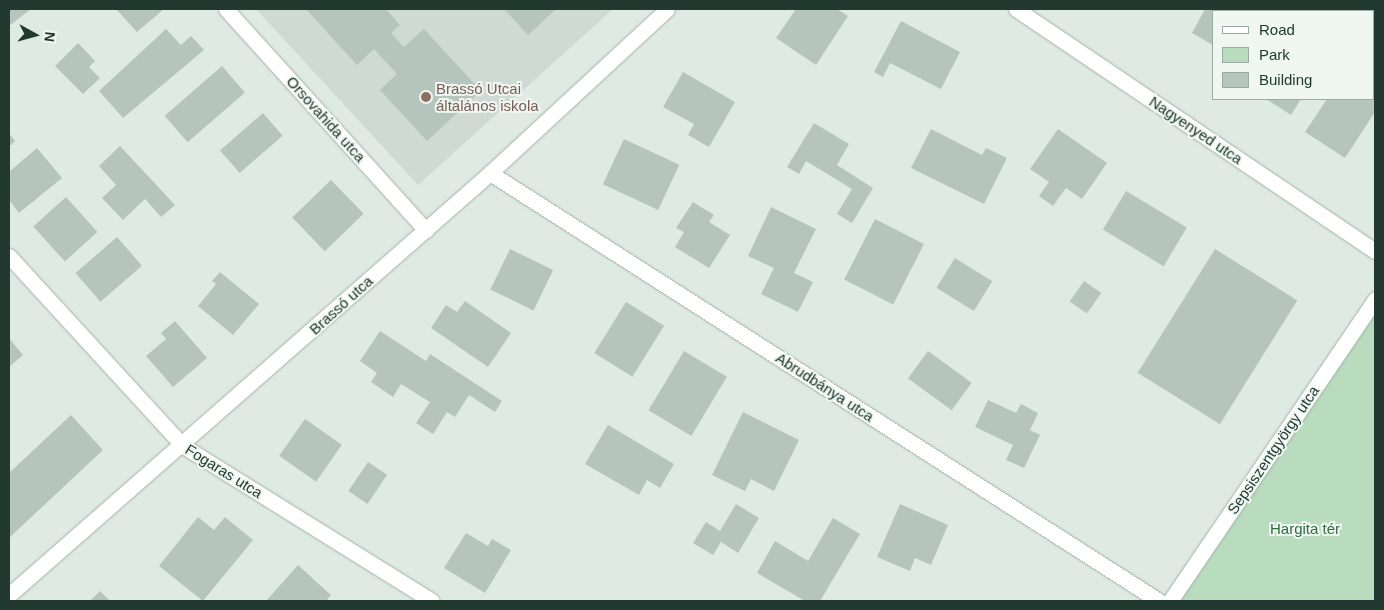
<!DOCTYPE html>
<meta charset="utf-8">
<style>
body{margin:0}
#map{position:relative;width:1384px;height:610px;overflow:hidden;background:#e0eae4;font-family:Arial,sans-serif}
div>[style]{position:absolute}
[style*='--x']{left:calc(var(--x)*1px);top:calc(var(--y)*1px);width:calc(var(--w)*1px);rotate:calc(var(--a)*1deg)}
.built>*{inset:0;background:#cedad3}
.green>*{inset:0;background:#b9dbbe}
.building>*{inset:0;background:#b5c5bd;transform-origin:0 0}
.roads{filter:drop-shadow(0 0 1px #a3b1aa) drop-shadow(0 0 1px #a3b1aa)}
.street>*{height:15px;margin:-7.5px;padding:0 7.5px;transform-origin:7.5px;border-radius:7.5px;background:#fff}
.dots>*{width:14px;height:14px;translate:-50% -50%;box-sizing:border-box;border:2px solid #f0f7f3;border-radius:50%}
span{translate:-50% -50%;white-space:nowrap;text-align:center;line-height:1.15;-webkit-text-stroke:4px #f0f7f3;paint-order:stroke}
.education-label{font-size:15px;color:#785e54}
.left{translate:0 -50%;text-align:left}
.street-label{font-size:15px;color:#213930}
.park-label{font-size:15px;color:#2e6e3f}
.frame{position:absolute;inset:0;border:10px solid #213930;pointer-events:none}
.legend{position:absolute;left:1212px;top:10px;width:162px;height:90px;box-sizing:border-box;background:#f0f7f3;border:1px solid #9daba5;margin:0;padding:6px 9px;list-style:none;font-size:15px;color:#213930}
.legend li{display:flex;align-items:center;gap:10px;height:25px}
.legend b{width:25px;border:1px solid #9daba5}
.north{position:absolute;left:10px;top:10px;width:50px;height:50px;-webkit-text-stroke:4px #f0f7f3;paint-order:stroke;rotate:97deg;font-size:14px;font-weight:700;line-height:20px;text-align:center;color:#213930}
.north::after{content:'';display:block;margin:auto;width:18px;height:22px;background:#213930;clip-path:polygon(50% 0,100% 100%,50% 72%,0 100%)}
</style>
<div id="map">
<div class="built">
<i style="clip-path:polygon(256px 9px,613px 9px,418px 185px)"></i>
</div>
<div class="green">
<i style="clip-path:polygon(1375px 299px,1375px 601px,1170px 601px)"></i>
</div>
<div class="building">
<i style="clip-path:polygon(9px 9px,31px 9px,9px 26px)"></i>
<i style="clip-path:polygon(116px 9px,164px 9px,137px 32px)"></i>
<i style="clip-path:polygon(306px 9px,386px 9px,400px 25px,391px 33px,404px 47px,424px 29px,481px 91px,427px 141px,380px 90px,397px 74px,374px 49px,357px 65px)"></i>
<i style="clip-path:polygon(504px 9px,556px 9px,528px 35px)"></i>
<i style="clip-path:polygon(796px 9px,837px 9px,848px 16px,816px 65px,776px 38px)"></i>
<i style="clip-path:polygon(1205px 9px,1271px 9px,1213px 11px,1213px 45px,1192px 33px)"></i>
<i style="clip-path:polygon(901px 21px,960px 52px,941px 89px,890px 63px,883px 77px,874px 72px)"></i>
<i style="clip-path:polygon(166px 29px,181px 45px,191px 36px,204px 50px,123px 118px,99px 91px)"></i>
<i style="clip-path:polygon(78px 43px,95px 61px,89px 67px,100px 78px,83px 94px,55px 66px)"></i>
<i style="left:222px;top:66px;width:35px;height:76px;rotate:49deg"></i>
<i style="clip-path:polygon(683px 72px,735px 102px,709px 147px,688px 135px,694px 124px,663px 107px)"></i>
<i style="clip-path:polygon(1373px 81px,1375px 112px,1345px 158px,1305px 132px,1327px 99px,1373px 99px)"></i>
<i style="clip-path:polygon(1266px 99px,1301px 99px,1291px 115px)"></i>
<i style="left:263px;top:113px;width:30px;height:57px;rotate:49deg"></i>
<i style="clip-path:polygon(814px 123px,849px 144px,837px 165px,873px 188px,852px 223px,837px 214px,852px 189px,806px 161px,799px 174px,787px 167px)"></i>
<i style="clip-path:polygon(931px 129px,982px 155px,986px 148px,1007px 158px,984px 204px,911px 168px)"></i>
<i style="clip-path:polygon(1058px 129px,1107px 163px,1082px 199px,1066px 188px,1053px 206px,1039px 196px,1049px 182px,1030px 169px)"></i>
<i style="clip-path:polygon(9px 133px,15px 141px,9px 147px)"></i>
<i style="left:624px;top:139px;width:61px;height:50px;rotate:25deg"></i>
<i style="clip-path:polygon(120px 146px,175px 205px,161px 217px,145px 199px,123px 220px,102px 198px,116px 185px,99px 166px)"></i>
<i style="clip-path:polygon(37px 148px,62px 178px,19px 213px,9px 200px,9px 172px)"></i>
<i style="left:331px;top:180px;width:47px;height:54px;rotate:46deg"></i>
<i style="left:1126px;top:191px;width:71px;height:45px;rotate:31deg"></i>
<i style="left:66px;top:197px;width:47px;height:44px;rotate:48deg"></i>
<i style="clip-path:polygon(693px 202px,714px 215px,709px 222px,730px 235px,709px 268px,675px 247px,684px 232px,676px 228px)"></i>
<i style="clip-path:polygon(771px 207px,816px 229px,794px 273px,813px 282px,798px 312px,761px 294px,774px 268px,748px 256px)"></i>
<i style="left:875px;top:219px;width:55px;height:68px;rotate:27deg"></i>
<i style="left:117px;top:237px;width:38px;height:55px;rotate:49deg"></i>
<i style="left:510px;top:249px;width:48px;height:45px;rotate:26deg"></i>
<i style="left:1215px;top:249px;width:97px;height:146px;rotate:32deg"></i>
<i style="left:955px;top:258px;width:44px;height:35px;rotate:32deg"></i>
<i style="clip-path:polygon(220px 272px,259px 304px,233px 335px,198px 306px,216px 284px,212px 281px)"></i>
<i style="left:1084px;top:281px;width:21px;height:25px;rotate:35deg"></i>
<i style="clip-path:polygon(465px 301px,511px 333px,488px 367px,431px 328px,446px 305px,457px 312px)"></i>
<i style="left:626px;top:302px;width:45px;height:60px;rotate:32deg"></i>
<i style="clip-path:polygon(175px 321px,207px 358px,173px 387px,146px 356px,166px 339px,161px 333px)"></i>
<i style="clip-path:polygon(380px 331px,426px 361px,430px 354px,502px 401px,495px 412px,469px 395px,455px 417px,447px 412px,433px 434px,416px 423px,430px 402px,401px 384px,393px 397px,371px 382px,377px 373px,360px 361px)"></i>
<i style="clip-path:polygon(9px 338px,23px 355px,9px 367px)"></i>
<i style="left:684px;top:351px;width:50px;height:69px;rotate:31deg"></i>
<i style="left:928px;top:351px;width:54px;height:34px;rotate:36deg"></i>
<i style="clip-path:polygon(988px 400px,1016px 413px,1021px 404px,1038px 413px,1030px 430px,1040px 435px,1024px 468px,1006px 460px,1013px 445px,975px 427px)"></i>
<i style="clip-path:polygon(743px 412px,799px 440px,774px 491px,751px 479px,745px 491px,712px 475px)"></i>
<i style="clip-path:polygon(71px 415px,103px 450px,9px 538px,9px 473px)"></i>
<i style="left:305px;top:419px;width:45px;height:45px;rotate:35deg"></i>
<i style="clip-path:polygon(608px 425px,674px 464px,660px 488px,647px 480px,639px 495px,585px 464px)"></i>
<i style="left:368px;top:462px;width:23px;height:35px;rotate:34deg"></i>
<i style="clip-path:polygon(736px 504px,759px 518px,738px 553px,721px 542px,713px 555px,693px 543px,706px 522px,720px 531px)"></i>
<i style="clip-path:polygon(900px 504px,948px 525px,931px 565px,915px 558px,910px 571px,877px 557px)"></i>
<i style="clip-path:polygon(198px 517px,214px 530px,225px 517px,253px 540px,203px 601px,159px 566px)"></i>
<i style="clip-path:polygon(833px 518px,860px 534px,820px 601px,805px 601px,757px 573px,775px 541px,808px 561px)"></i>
<i style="clip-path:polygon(466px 533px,488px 546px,492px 539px,511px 550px,485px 593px,444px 568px)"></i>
<i style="clip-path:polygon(298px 565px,331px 595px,326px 601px,266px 601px)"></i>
<i style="clip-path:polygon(100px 591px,110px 601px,90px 601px)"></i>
</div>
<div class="roads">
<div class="street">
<i style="--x:226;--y:9;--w:298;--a:47.9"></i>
<i style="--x:1016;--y:9;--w:433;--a:34"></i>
<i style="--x:490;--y:173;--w:794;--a:32.61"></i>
<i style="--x:9;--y:256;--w:258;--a:47.5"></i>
<i style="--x:183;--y:446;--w:293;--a:31.9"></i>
<i style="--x:9;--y:595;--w:640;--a:-41.26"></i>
<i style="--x:490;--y:173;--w:241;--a:-42.8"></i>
<i style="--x:1170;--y:601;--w:365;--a:-55.8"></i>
</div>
</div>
<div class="dots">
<i style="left:426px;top:97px;background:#8d6e63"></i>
</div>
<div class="education-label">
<span class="left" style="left:436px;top:97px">Brassó Utcai<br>általános iskola</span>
</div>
<div class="street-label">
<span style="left:326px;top:119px;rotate:48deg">Orsovahida utca</span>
<span style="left:1196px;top:130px;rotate:34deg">Nagyenyed utca</span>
<span style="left:341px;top:305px;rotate:-42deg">Brassó utca</span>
<span style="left:825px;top:387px;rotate:33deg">Abrudbánya utca</span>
<span style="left:1273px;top:450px;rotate:-56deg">Sepsiszentgyörgy utca</span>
<span style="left:224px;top:471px;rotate:32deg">Fogaras utca</span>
</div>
<div class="park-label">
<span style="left:1305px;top:529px">Hargita tér</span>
</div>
<div class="frame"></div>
<ul class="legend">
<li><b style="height:6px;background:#fff"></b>Road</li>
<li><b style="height:14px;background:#b9dbbe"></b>Park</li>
<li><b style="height:14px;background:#b5c5bd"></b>Building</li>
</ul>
<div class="north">N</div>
</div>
